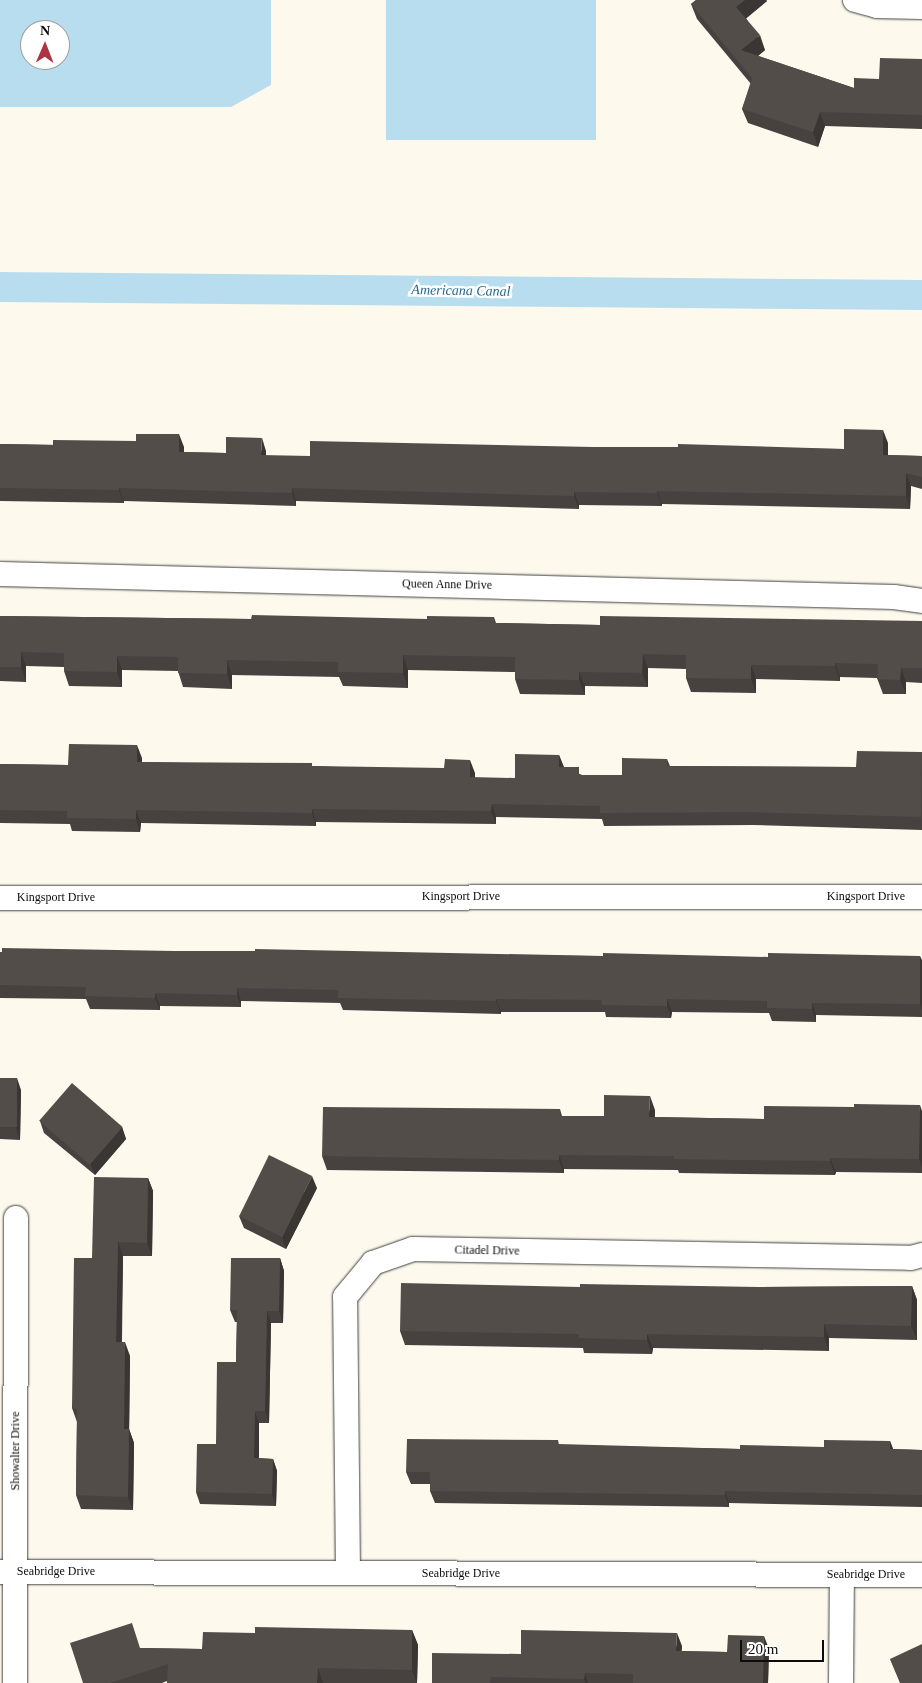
<!DOCTYPE html>
<style>
body{margin:0}
#map{position:relative;width:922px;height:1683px;overflow:hidden;background:#fdf9ed;font-family:Georgia,serif}
div>[style]{position:absolute}
[style*='--x']{left:calc(var(--x)*1px);top:calc(var(--y)*1px);width:calc(var(--w)*1px);rotate:calc(var(--a)*1deg)}
.water>*{inset:0;background:#b8ddee;transform-origin:0 0}
.canal>*{height:30px;margin:-15px;padding:0 15px;transform-origin:15px;border-radius:15px;background:#b8ddee}
.roads{filter:drop-shadow(0 0 1px #3f3f3f) drop-shadow(0 0 1px #3f3f3f)}
.street>*{height:24px;margin:-12px;padding:0 12px;transform-origin:12px;border-radius:12px;background:#fff}
.wall>*{inset:0;background:#474240}
.shaded-wall>*{inset:0;background:#3a3634}
.building>*{inset:0;background:#534d4a;transform-origin:0 0}
span{translate:-50% -50%;white-space:nowrap;text-align:center;line-height:1.15;-webkit-text-stroke:5px #fff;paint-order:stroke}
.street-label{font-size:12px;color:#0c0c0c}
.water-label{font-size:14px;color:#25678e;font-style:italic}
.north{position:absolute;left:20px;top:20px;width:50px;height:50px;box-sizing:border-box;background:#fff;border:1px solid #9e9e9e;border-radius:50%;rotate:1deg;font-size:14px;font-weight:700;line-height:20px;text-align:center;color:#0c0c0c}
.north::after{content:'';display:block;margin:auto;width:18px;height:22px;background:#ab3542;clip-path:polygon(50% 0,100% 100%,50% 72%,0 100%)}
.scale{position:absolute;left:740px;top:1640px;width:84px;height:22px;box-sizing:border-box;border:2px solid #0c0c0c;border-top:0;padding-left:6px;font-size:15px;line-height:18px;white-space:nowrap;color:#0c0c0c;-webkit-text-stroke:4px #fff;paint-order:stroke}
</style>
<div id="map">
<div class="water">
<i style="clip-path:polygon(evenodd,0 0,271px 0,271px 85px,231px 107px,0 107px,0 0,30px 30px,60px 30px,60px 60px,30px 60px,30px 30px)"></i>
<i style="left:386px;top:0;width:210px;height:140px"></i>
</div>
<div class="canal">
<i style="--x:0;--y:287;--w:922;--a:0.5"></i>
</div>
<div class="roads">
<div class="street">
<i style="--x:855;--y:0;--w:23;--a:15"></i>
<i style="--x:877;--y:6;--w:45;--a:1.3"></i>
<i style="--x:0;--y:574;--w:894;--a:1.47"></i>
<i style="--x:894;--y:597;--w:28;--a:8"></i>
<i style="--x:0;--y:898;--w:922;--a:-0.06"></i>
<i style="--x:0;--y:1572;--w:922;--a:0.19"></i>
<i style="--x:348;--y:1573;--w:276;--a:-90.6"></i>
<i style="--x:345;--y:1297;--w:44;--a:-50.5"></i>
<i style="--x:373;--y:1263;--w:42;--a:-19.3"></i>
<i style="--x:413;--y:1249;--w:498;--a:1"></i>
<i style="--x:911;--y:1258;--w:11;--a:-15"></i>
<i style="--x:15;--y:1683;--w:465;--a:-89.9"></i>
<i style="--x:841;--y:1683;--w:108;--a:-89.5"></i>
</div>
</div>
<div class="wall">
<i style="clip-path:polygon(696px 0,766px 0,767px 1px,746px 18px,765px 50px,758px 56px,854px 88px,879px 79px,922px 59px,922px 129px,825px 126px,818px 147px,748px 123px,742px 109px,751px 84px,697px 19px,691px 4px)"></i>
<i style="clip-path:polygon(888px 443px,888px 455px,922px 456px,922px 489px,911px 486px,910px 509px,662px 504px,662px 506px,579px 505px,579px 509px,296px 501px,296px 506px,124px 501px,124px 503px,0 501px,0 444px,184px 447px,184px 452px,226px 453px,266px 451px,266px 456px,310px 456px,593px 447px,844px 449px)"></i>
<i style="clip-path:polygon(0 616px,251px 619px,427px 619px,494px 617px,496px 623px,600px 625px,922px 621px,922px 683px,906px 682px,906px 694px,883px 694px,877px 678px,840px 677px,840px 681px,756px 679px,756px 693px,691px 692px,686px 678px,686px 669px,648px 668px,648px 687px,585px 686px,585px 695px,520px 694px,515px 679px,515px 672px,408px 670px,408px 688px,343px 686px,339px 677px,232px 675px,232px 689px,183px 687px,178px 671px,122px 670px,122px 687px,69px 686px,64px 671px,64px 667px,26px 666px,26px 682px,0 681px)"></i>
<i style="clip-path:polygon(922px 752px,922px 830px,754px 825px,604px 826px,602px 819px,496px 817px,496px 824px,316px 822px,316px 826px,141px 823px,140px 832px,72px 831px,70px 824px,0 823px,0 764px,68px 765px,142px 758px,142px 762px,314px 766px,475px 773px,475px 778px,515px 778px,559px 755px,564px 767px,582px 775px,622px 775px,667px 759px,670px 766px,856px 767px)"></i>
<i style="clip-path:polygon(174px 951px,922px 960px,922px 1017px,816px 1015px,816px 1022px,772px 1021px,769px 1013px,672px 1012px,671px 1018px,606px 1017px,605px 1012px,501px 1012px,501px 1014px,343px 1010px,340px 1003px,241px 1001px,241px 1007px,160px 1006px,160px 1010px,90px 1009px,86px 999px,0 998px,0 952px)"></i>
<i style="clip-path:polygon(0 1078px,21px 1090px,20px 1140px,0 1139px)"></i>
<i style="clip-path:polygon(560px 1109px,562px 1116px,604px 1116px,655px 1110px,655px 1117px,764px 1119px,922px 1111px,922px 1173px,836px 1172px,835px 1175px,745px 1174px,679px 1173px,678px 1170px,564px 1169px,564px 1173px,327px 1170px,322px 1156px)"></i>
<i style="clip-path:polygon(40px 1121px,122px 1127px,126px 1139px,95px 1175px,44px 1133px)"></i>
<i style="clip-path:polygon(148px 1178px,153px 1191px,152px 1256px,123px 1256px,122px 1342px,130px 1356px,129px 1429px,134px 1443px,133px 1510px,81px 1509px,76px 1495px,77px 1422px,72px 1408px,92px 1258px)"></i>
<i style="clip-path:polygon(317px 1188px,286px 1249px,244px 1228px,239px 1216px)"></i>
<i style="clip-path:polygon(280px 1258px,284px 1271px,283px 1323px,271px 1323px,269px 1423px,259px 1423px,259px 1458px,273px 1459px,277px 1471px,276px 1506px,200px 1504px,196px 1492px,216px 1444px,236px 1362px,237px 1322px,235px 1322px,230px 1310px)"></i>
<i style="clip-path:polygon(912px 1286px,917px 1300px,917px 1340px,829px 1338px,829px 1351px,653px 1348px,652px 1354px,584px 1353px,583px 1348px,405px 1345px,400px 1331px,580px 1287px,759px 1287px)"></i>
<i style="clip-path:polygon(558px 1440px,559px 1445px,740px 1449px,824px 1447px,890px 1441px,893px 1449px,922px 1450px,922px 1507px,729px 1503px,729px 1507px,435px 1503px,430px 1491px,430px 1484px,411px 1484px,406px 1472px)"></i>
<i style="clip-path:polygon(412px 1630px,418px 1645px,417px 1683px,167px 1683px,167px 1681px,162px 1683px,83px 1683px,141px 1648px,202px 1649px,255px 1633px)"></i>
<i style="clip-path:polygon(682px 1646px,681px 1651px,727px 1652px,769px 1649px,768px 1683px,432px 1683px,521px 1654px)"></i>
<i style="clip-path:polygon(890px 1659px,922px 1683px,900px 1683px)"></i>
</div>
<div class="shaded-wall">
<i style="clip-path:polygon(745px 0,766px 0,767px 1px,742px 22px,736px 7px)"></i>
<i style="clip-path:polygon(760px 35px,765px 50px,747px 65px,741px 50px)"></i>
<i style="clip-path:polygon(820px 112px,825px 126px,818px 147px,813px 132px)"></i>
<i style="clip-path:polygon(883px 430px,888px 443px,888px 468px,883px 455px)"></i>
<i style="clip-path:polygon(179px 434px,184px 447px,184px 465px,179px 452px)"></i>
<i style="clip-path:polygon(262px 438px,266px 451px,266px 468px,261px 455px)"></i>
<i style="clip-path:polygon(906px 473px,911px 486px,910px 509px,906px 496px)"></i>
<i style="clip-path:polygon(119px 488px,124px 501px,124px 503px,119px 490px)"></i>
<i style="clip-path:polygon(292px 488px,296px 501px,296px 506px,292px 493px)"></i>
<i style="clip-path:polygon(657px 491px,662px 504px,662px 506px,657px 493px)"></i>
<i style="clip-path:polygon(574px 492px,579px 505px,579px 509px,574px 496px)"></i>
<i style="clip-path:polygon(21px 652px,26px 666px,26px 682px,21px 667px)"></i>
<i style="clip-path:polygon(643px 654px,648px 668px,648px 687px,642px 673px)"></i>
<i style="clip-path:polygon(403px 655px,408px 670px,408px 688px,403px 673px)"></i>
<i style="clip-path:polygon(117px 656px,122px 670px,122px 687px,117px 672px)"></i>
<i style="clip-path:polygon(227px 660px,232px 675px,232px 689px,227px 674px)"></i>
<i style="clip-path:polygon(835px 663px,840px 677px,840px 681px,835px 666px)"></i>
<i style="clip-path:polygon(751px 665px,756px 679px,756px 693px,751px 679px)"></i>
<i style="clip-path:polygon(901px 668px,906px 682px,906px 694px,900px 680px)"></i>
<i style="clip-path:polygon(579px 672px,585px 686px,585px 695px,579px 680px)"></i>
<i style="clip-path:polygon(137px 745px,142px 758px,141px 775px,137px 762px)"></i>
<i style="clip-path:polygon(559px 755px,564px 768px,559px 767px)"></i>
<i style="clip-path:polygon(470px 760px,475px 773px,475px 791px,470px 777px)"></i>
<i style="clip-path:polygon(492px 804px,496px 817px,496px 824px,491px 811px)"></i>
<i style="clip-path:polygon(312px 809px,316px 822px,316px 826px,312px 813px)"></i>
<i style="clip-path:polygon(136px 810px,141px 823px,140px 832px,136px 819px)"></i>
<i style="clip-path:polygon(920px 956px,922px 960px,922px 1011px,920px 1004px)"></i>
<i style="clip-path:polygon(237px 988px,241px 1001px,241px 1007px,237px 995px)"></i>
<i style="clip-path:polygon(155px 993px,160px 1006px,160px 1010px,155px 998px)"></i>
<i style="clip-path:polygon(496px 999px,501px 1012px,501px 1014px,496px 1001px)"></i>
<i style="clip-path:polygon(667px 999px,672px 1012px,671px 1018px,667px 1006px)"></i>
<i style="clip-path:polygon(812px 1003px,816px 1015px,816px 1022px,812px 1009px)"></i>
<i style="clip-path:polygon(17px 1078px,21px 1090px,20px 1140px,16px 1128px)"></i>
<i style="clip-path:polygon(650px 1096px,655px 1110px,654px 1131px,649px 1117px)"></i>
<i style="clip-path:polygon(920px 1105px,922px 1111px,922px 1168px,919px 1159px)"></i>
<i style="clip-path:polygon(122px 1127px,126px 1139px,95px 1175px,90px 1163px)"></i>
<i style="clip-path:polygon(559px 1155px,564px 1169px,564px 1173px,559px 1160px)"></i>
<i style="clip-path:polygon(830px 1158px,836px 1172px,835px 1175px,830px 1161px)"></i>
<i style="clip-path:polygon(312px 1176px,317px 1188px,286px 1249px,282px 1237px)"></i>
<i style="clip-path:polygon(148px 1178px,153px 1191px,152px 1256px,147px 1243px)"></i>
<i style="clip-path:polygon(118px 1242px,123px 1256px,121px 1356px,116px 1342px)"></i>
<i style="clip-path:polygon(280px 1258px,284px 1271px,283px 1323px,279px 1311px)"></i>
<i style="clip-path:polygon(912px 1286px,917px 1300px,917px 1340px,911px 1326px)"></i>
<i style="clip-path:polygon(267px 1311px,271px 1323px,269px 1423px,265px 1411px)"></i>
<i style="clip-path:polygon(824px 1324px,829px 1338px,829px 1351px,824px 1337px)"></i>
<i style="clip-path:polygon(647px 1334px,653px 1348px,652px 1354px,647px 1340px)"></i>
<i style="clip-path:polygon(125px 1342px,130px 1356px,129px 1443px,124px 1429px)"></i>
<i style="clip-path:polygon(255px 1411px,259px 1423px,259px 1470px,254px 1458px)"></i>
<i style="clip-path:polygon(129px 1429px,134px 1443px,133px 1510px,128px 1497px)"></i>
<i style="clip-path:polygon(890px 1441px,895px 1454px,890px 1449px)"></i>
<i style="clip-path:polygon(273px 1459px,277px 1471px,276px 1506px,272px 1494px)"></i>
<i style="clip-path:polygon(725px 1491px,729px 1503px,729px 1507px,725px 1495px)"></i>
<i style="clip-path:polygon(412px 1630px,418px 1645px,417px 1683px,412px 1670px)"></i>
<i style="clip-path:polygon(677px 1633px,682px 1646px,681px 1665px,676px 1651px)"></i>
<i style="clip-path:polygon(764px 1636px,769px 1649px,768px 1683px,763px 1683px)"></i>
<i style="clip-path:polygon(318px 1668px,323px 1683px,317px 1683px)"></i>
<i style="clip-path:polygon(585px 1673px,588px 1683px,586px 1683px,584px 1679px)"></i>
</div>
<div class="building">
<i style="clip-path:polygon(696px 0,745px 0,736px 7px,760px 35px,741px 50px,854px 88px,854px 78px,879px 79px,880px 58px,922px 59px,922px 115px,820px 112px,813px 132px,742px 109px,752px 78px,691px 4px)"></i>
<i style="clip-path:polygon(844px 429px,883px 430px,883px 455px,922px 456px,922px 477px,906px 473px,906px 496px,657px 491px,657px 493px,574px 492px,574px 496px,292px 488px,292px 493px,119px 488px,119px 490px,0 488px,0 444px,53px 445px,53px 440px,136px 441px,136px 434px,179px 434px,179px 452px,226px 453px,226px 437px,262px 438px,261px 455px,310px 456px,310px 441px,593px 447px,678px 447px,678px 444px,844px 449px)"></i>
<i style="clip-path:polygon(252px 615px,427px 619px,427px 616px,494px 617px,494px 623px,600px 625px,600px 616px,922px 621px,922px 668px,901px 668px,900px 680px,877px 679px,878px 664px,835px 663px,835px 666px,751px 665px,751px 679px,686px 678px,686px 655px,643px 654px,642px 673px,579px 672px,579px 680px,515px 679px,515px 657px,403px 655px,403px 673px,338px 672px,338px 662px,227px 660px,227px 674px,178px 673px,178px 657px,117px 656px,117px 672px,64px 671px,64px 653px,21px 652px,21px 667px,0 667px,0 616px,251px 619px)"></i>
<i style="clip-path:polygon(69px 744px,137px 745px,137px 762px,312px 763px,312px 766px,444px 768px,445px 759px,470px 760px,470px 777px,515px 778px,515px 754px,559px 755px,559px 767px,579px 767px,579px 775px,622px 775px,622px 758px,667px 759px,667px 766px,856px 767px,857px 751px,922px 752px,921px 817px,749px 812px,600px 813px,600px 806px,492px 804px,491px 811px,312px 809px,312px 813px,136px 810px,136px 819px,67px 818px,67px 811px,0 810px,0 764px,68px 765px)"></i>
<i style="clip-path:polygon(2px 948px,174px 951px,255px 951px,255px 949px,603px 956px,603px 953px,768px 957px,768px 953px,920px 956px,920px 1004px,812px 1003px,812px 1009px,767px 1008px,767px 1001px,667px 999px,667px 1006px,602px 1005px,602px 1000px,496px 999px,496px 1001px,338px 998px,338px 990px,237px 988px,237px 995px,155px 993px,155px 998px,85px 996px,86px 987px,0 985px,0 952px,2px 952px)"></i>
<i style="left:0;top:1078px;width:17px;height:49px"></i>
<i style="left:72px;top:1083px;width:67px;height:50px;rotate:41deg"></i>
<i style="clip-path:polygon(604px 1095px,650px 1096px,649px 1117px,764px 1119px,764px 1106px,854px 1107px,854px 1104px,920px 1105px,919px 1159px,830px 1158px,830px 1161px,740px 1160px,674px 1159px,674px 1156px,559px 1155px,559px 1160px,322px 1156px,323px 1107px,560px 1109px,560px 1116px,604px 1116px)"></i>
<i style="left:269px;top:1155px;width:48px;height:68px;rotate:26deg"></i>
<i style="clip-path:polygon(94px 1177px,148px 1178px,147px 1243px,118px 1242px,116px 1342px,125px 1342px,124px 1429px,129px 1429px,128px 1497px,76px 1495px,77px 1409px,72px 1408px,74px 1258px,92px 1258px)"></i>
<i style="clip-path:polygon(231px 1258px,280px 1258px,279px 1311px,267px 1311px,265px 1411px,255px 1411px,254px 1458px,273px 1459px,272px 1494px,196px 1492px,197px 1444px,216px 1444px,217px 1362px,236px 1362px,237px 1310px,230px 1310px)"></i>
<i style="clip-path:polygon(401px 1283px,580px 1287px,580px 1284px,759px 1287px,912px 1286px,911px 1326px,824px 1324px,824px 1337px,647px 1334px,647px 1340px,579px 1338px,579px 1334px,400px 1331px)"></i>
<i style="clip-path:polygon(407px 1439px,558px 1440px,558px 1444px,740px 1449px,740px 1445px,824px 1447px,824px 1440px,890px 1441px,890px 1449px,922px 1450px,922px 1495px,725px 1491px,725px 1495px,430px 1491px,430px 1472px,406px 1472px)"></i>
<i style="clip-path:polygon(132px 1623px,140px 1648px,202px 1649px,203px 1632px,255px 1633px,255px 1627px,412px 1630px,412px 1670px,318px 1668px,317px 1683px,167px 1683px,168px 1664px,110px 1683px,83px 1683px,70px 1643px)"></i>
<i style="clip-path:polygon(521px 1630px,677px 1633px,676px 1651px,727px 1652px,728px 1635px,764px 1636px,763px 1683px,633px 1683px,633px 1674px,585px 1673px,584px 1679px,491px 1677px,490px 1683px,432px 1683px,432px 1653px,521px 1654px)"></i>
<i style="clip-path:polygon(922px 1644px,922px 1683px,901px 1683px,890px 1659px)"></i>
</div>
<div class="street-label">
<span style="left:447px;top:585px;rotate:1deg">Queen Anne Drive</span>
<span style="left:461px;top:897px">Kingsport Drive</span>
<span style="left:866px;top:897px">Kingsport Drive</span>
<span style="left:56px;top:898px">Kingsport Drive</span>
<span style="left:487px;top:1251px;rotate:1deg">Citadel Drive</span>
<span style="left:16px;top:1451px;rotate:-90deg">Showalter Drive</span>
<span style="left:56px;top:1572px">Seabridge Drive</span>
<span style="left:461px;top:1574px">Seabridge Drive</span>
<span style="left:866px;top:1575px">Seabridge Drive</span>
</div>
<div class="water-label">
<span style="left:461px;top:291px;rotate:1deg">Americana Canal</span>
</div>
<div class="north">N</div>
<div class="scale">20 m</div>
</div>
